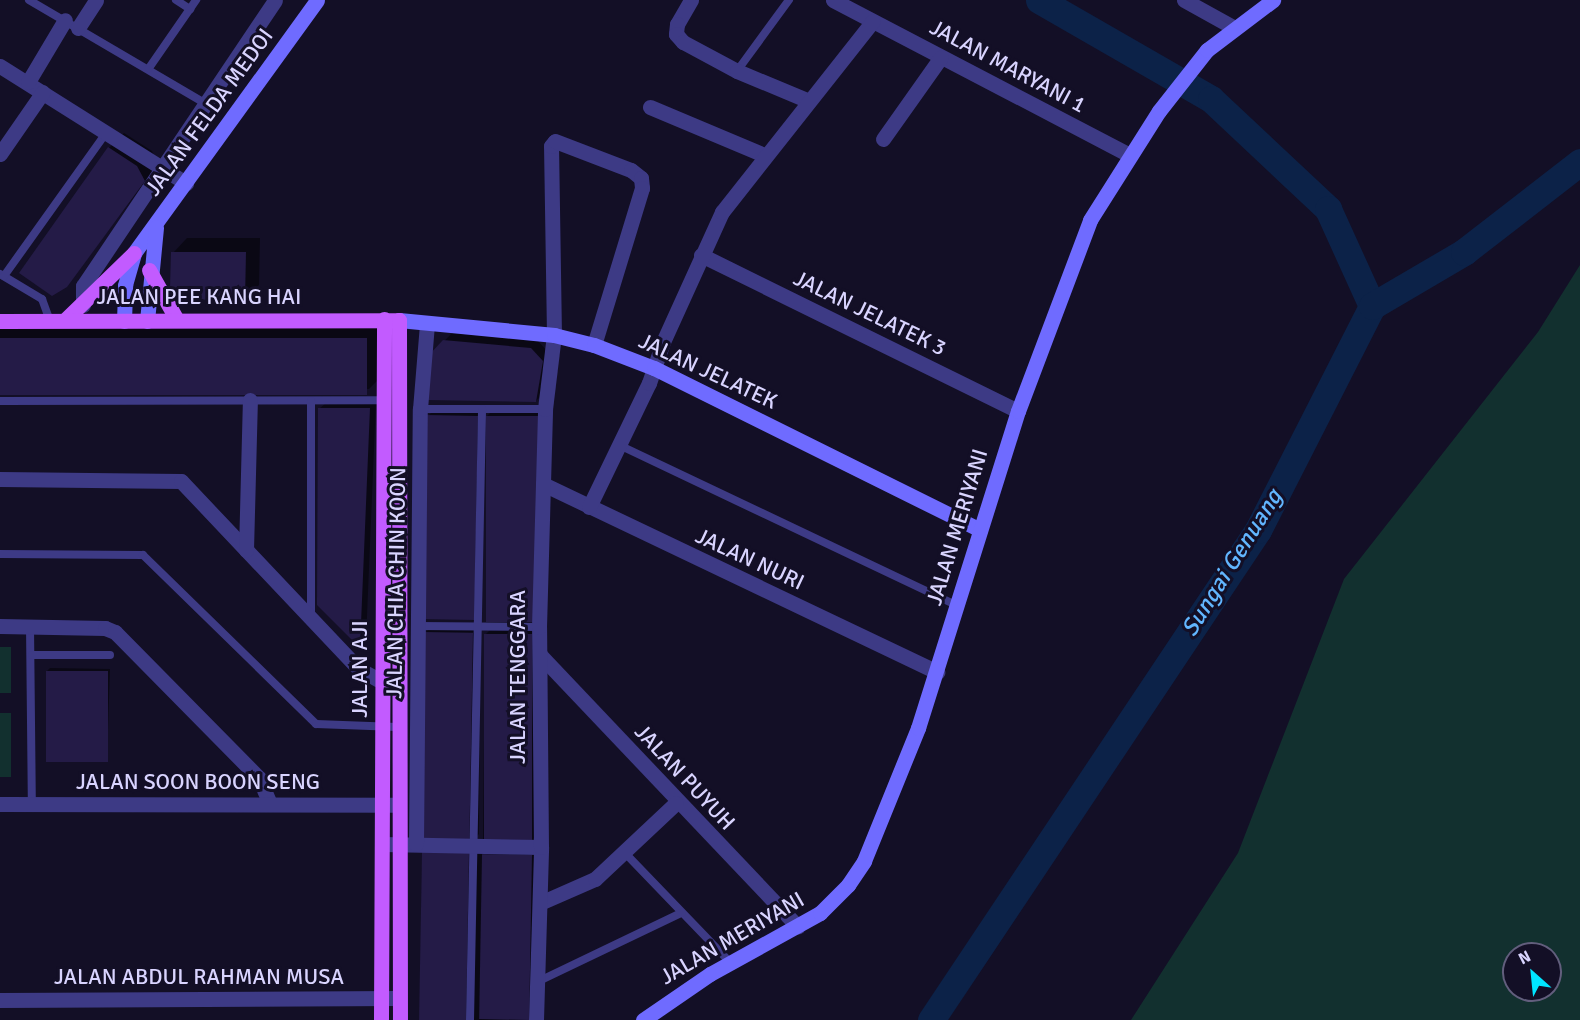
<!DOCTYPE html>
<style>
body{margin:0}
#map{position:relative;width:1580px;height:1020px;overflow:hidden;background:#130f26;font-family:Signika,sans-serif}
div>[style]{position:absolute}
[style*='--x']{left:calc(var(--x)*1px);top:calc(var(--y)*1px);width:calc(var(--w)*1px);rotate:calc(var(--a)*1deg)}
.green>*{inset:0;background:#12302f;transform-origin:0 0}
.shadow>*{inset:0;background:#0007}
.river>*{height:27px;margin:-13.5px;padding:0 13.5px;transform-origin:13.5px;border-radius:13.5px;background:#0c2248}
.building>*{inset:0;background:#241b47;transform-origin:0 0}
.lane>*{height:8px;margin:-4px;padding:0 4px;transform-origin:4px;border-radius:4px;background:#3d3a85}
.street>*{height:15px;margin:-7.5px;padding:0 7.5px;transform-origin:7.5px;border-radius:7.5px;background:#3d3a85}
.secondary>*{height:15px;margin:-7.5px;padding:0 7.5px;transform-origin:7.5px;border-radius:7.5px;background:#6f6bff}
.primary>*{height:15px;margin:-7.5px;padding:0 7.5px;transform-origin:7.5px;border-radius:7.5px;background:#c25bff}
span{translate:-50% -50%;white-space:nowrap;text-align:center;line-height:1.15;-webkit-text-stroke:6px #130f26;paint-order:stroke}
.street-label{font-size:22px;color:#d9d4ff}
.water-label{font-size:24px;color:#62b6ff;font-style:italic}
.north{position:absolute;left:1502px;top:942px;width:60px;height:60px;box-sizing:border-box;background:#130f26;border:2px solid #625e7d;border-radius:50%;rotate:333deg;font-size:16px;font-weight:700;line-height:24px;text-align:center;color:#d9d4ff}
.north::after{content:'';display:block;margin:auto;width:21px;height:27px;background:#00e5ff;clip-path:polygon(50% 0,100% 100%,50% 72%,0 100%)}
</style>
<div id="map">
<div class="green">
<i style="clip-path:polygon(evenodd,1580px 265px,1580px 1020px,1131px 1020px,1238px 853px,1344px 579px,1538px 332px,1580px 265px,1514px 954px,1550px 954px,1550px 990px,1514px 990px,1514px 954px)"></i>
<i style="left:0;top:647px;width:11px;height:46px"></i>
<i style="left:0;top:713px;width:11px;height:64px"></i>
</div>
<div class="shadow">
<i style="clip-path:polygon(124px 133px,152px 151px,158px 165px,66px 286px,109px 148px)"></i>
<i style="clip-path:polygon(187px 238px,260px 238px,259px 285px,244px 300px,173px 253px)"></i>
<i style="clip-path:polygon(0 324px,381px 326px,383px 375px,369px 389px,0 394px)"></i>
<i style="clip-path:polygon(452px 333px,538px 341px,549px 353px,543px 394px,536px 401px,430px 356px)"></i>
<i style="clip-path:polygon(376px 401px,366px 640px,360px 646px,319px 409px,327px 402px)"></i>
<i style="clip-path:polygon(435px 409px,484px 410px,480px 614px,473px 621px,428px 416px)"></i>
<i style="clip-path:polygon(494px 409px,544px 410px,541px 615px,487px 416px)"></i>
<i style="clip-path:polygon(432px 626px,480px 626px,479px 834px,474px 839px,483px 839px,485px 635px,492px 628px,539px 627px,538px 834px,531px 841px,483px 840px,483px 858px,491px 850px,538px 848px,534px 1020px,420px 1020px,425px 633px)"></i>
<i style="clip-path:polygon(50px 668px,110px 669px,107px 760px,47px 671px)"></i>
</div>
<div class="river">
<i style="--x:1039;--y:0;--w:198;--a:29.9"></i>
<i style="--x:1211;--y:99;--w:161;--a:43.2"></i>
<i style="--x:1328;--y:209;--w:107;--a:65.6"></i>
<i style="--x:931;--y:1020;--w:589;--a:-56.28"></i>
<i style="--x:1258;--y:530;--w:251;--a:-63"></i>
<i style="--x:1372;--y:306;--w:107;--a:-30.4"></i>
<i style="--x:1464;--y:252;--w:147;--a:-37.8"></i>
</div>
<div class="building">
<i style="clip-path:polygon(108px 147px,137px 166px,145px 181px,67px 287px,52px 296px,19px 273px)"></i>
<i style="clip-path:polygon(171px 252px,246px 252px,245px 301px,182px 299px,170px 288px)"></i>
<i style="left:0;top:338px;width:367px;height:57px"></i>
<i style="clip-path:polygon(443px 340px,531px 348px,543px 361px,536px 402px,427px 400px,428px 356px)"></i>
<i style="clip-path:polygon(318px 408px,370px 408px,360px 648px,317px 605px)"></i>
<i style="left:426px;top:415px;width:52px;height:204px;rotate:1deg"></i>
<i style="left:486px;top:416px;width:52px;height:206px"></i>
<i style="left:423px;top:632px;width:50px;height:209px;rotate:1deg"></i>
<i style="left:532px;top:634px;width:209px;height:48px;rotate:90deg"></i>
<i style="left:46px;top:671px;width:62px;height:91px"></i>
<i style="left:422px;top:852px;width:47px;height:168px;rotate:1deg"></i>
<i style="left:532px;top:855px;width:165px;height:50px;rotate:91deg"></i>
</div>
<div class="lane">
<i style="--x:29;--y:0;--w:205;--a:30.4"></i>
<i style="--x:176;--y:0;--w:17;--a:33"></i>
<i style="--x:149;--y:68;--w:83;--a:-55.3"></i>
<i style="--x:737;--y:71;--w:88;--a:-53.8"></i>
<i style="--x:0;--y:274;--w:49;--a:30.8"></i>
<i style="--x:42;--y:299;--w:23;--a:70"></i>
<i style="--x:4;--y:276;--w:176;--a:-54.5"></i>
<i style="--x:0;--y:401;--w:384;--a:-0.1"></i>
<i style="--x:311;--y:401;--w:215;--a:90"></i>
<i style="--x:420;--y:409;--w:125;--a:0"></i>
<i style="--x:619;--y:445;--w:373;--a:25.4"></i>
<i style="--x:0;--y:554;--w:143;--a:0.4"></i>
<i style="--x:143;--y:555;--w:242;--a:44.3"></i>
<i style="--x:316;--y:724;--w:81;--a:2.1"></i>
<i style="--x:30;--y:626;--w:179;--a:89.4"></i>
<i style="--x:418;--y:626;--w:121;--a:0.5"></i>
<i style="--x:32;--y:655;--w:78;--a:0"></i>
<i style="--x:625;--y:853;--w:153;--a:46.1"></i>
<i style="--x:537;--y:982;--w:160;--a:-25.6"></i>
<i style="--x:470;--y:1020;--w:611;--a:-88.87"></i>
</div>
<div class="street">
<i style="--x:691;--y:0;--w:28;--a:120"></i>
<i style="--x:677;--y:24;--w:10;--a:96"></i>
<i style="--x:676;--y:34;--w:11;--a:49"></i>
<i style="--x:683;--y:42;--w:61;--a:28.2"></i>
<i style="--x:737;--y:71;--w:78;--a:22.6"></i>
<i style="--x:833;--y:0;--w:334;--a:27.6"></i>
<i style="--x:1184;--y:0;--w:56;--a:28.9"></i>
<i style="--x:78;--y:28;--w:33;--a:-57"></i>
<i style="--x:0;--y:66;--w:220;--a:32.2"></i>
<i style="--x:28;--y:82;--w:72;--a:-59.2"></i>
<i style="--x:650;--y:107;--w:124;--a:22.8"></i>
<i style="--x:883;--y:139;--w:100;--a:-54.7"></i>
<i style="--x:0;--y:154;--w:75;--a:-55.3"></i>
<i style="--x:701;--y:255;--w:353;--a:26.2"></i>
<i style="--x:83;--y:305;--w:19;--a:-90"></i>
<i style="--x:83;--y:286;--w:344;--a:-56.1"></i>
<i style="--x:0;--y:479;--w:181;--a:0.6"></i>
<i style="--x:181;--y:481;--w:259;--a:46.6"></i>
<i style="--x:359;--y:669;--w:26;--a:29"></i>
<i style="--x:382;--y:682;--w:15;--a:4"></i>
<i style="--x:543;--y:484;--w:437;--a:25.5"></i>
<i style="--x:589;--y:507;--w:138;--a:-64.2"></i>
<i style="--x:649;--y:383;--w:43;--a:-71.1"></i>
<i style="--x:663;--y:342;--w:143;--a:-65.6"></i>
<i style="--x:722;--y:212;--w:243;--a:-51.7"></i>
<i style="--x:246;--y:550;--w:150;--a:-88.5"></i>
<i style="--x:0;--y:626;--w:105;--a:1.1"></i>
<i style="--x:105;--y:628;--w:11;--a:22"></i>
<i style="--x:115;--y:632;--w:205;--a:45.4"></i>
<i style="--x:259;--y:778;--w:28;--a:67"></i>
<i style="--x:541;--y:656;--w:373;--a:46.5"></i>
<i style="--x:0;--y:804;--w:397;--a:0.1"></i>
<i style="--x:382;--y:844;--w:159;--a:1.1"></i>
<i style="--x:416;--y:844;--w:435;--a:-89.5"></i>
<i style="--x:420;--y:409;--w:86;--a:-85.3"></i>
<i style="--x:540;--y:903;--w:60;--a:-23.6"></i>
<i style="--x:595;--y:879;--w:111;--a:-43.2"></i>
<i style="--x:0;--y:1000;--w:398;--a:-0.3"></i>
<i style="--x:536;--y:1020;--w:173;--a:-88.3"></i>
<i style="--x:541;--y:847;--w:220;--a:-90.5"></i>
<i style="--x:539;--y:627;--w:218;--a:-88.4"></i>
<i style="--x:545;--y:409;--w:75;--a:-83.1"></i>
<i style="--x:554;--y:335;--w:189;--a:-90.9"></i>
<i style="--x:551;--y:146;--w:6;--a:-51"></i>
<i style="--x:555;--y:141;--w:81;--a:20.9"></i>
<i style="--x:631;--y:170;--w:13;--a:39"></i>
<i style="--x:641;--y:178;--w:10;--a:84"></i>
<i style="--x:642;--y:188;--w:164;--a:107"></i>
</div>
<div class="secondary">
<i style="--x:399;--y:320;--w:156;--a:5.5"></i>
<i style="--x:554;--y:335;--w:41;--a:14"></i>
<i style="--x:594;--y:345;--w:64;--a:21"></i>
<i style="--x:654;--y:368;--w:363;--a:26.4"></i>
<i style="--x:124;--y:321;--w:36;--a:-88"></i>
<i style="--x:125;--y:285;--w:33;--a:-74"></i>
<i style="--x:134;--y:253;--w:312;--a:-54.1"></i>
<i style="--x:147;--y:321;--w:94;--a:-84.5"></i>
<i style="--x:643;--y:1020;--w:81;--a:-34.5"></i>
<i style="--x:710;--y:974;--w:126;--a:-29"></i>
<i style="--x:820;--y:913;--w:40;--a:-45"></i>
<i style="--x:848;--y:885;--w:29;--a:-56"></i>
<i style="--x:864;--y:861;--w:144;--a:-67.9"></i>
<i style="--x:918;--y:728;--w:332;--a:-72.5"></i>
<i style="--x:1018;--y:411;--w:204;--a:-69.3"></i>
<i style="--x:1090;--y:220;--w:129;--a:-57.7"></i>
<i style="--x:1159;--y:111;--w:78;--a:-51.8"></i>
<i style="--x:1207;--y:50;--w:83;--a:-37.1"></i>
</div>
<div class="primary">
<i style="--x:149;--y:270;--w:57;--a:60.8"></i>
<i style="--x:65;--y:320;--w:96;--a:-44.2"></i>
<i style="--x:0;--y:321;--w:399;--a:-0.1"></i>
<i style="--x:399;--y:320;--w:700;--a:89.92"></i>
<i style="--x:381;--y:1020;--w:701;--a:-89.75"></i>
</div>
<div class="street-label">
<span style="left:1008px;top:66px;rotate:28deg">JALAN MARYANI 1</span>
<span style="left:209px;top:112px;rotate:-54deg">JALAN FELDA MEDOI</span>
<span style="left:199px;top:297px">JALAN PEE KANG HAI</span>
<span style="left:870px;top:313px;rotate:26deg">JALAN JELATEK 3</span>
<span style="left:708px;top:371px;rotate:25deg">JALAN JELATEK</span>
<span style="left:957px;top:527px;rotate:-73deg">JALAN MERIYANI</span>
<span style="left:750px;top:559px;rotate:25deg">JALAN NURI</span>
<span style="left:396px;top:583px;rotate:-89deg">JALAN CHIA CHIN KOON</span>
<span style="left:360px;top:669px;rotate:-90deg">JALAN AJI</span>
<span style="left:518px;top:677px;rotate:-90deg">JALAN TENGGARA</span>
<span style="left:685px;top:777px;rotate:47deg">JALAN PUYUH</span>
<span style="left:198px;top:782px">JALAN SOON BOON SENG</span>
<span style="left:732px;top:938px;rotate:-30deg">JALAN MERIYANI</span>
<span style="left:199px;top:977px">JALAN ABDUL RAHMAN MUSA</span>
</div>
<div class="water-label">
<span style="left:1232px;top:563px;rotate:-58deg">Sungai Genuang</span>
</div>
<div class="north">N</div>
</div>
